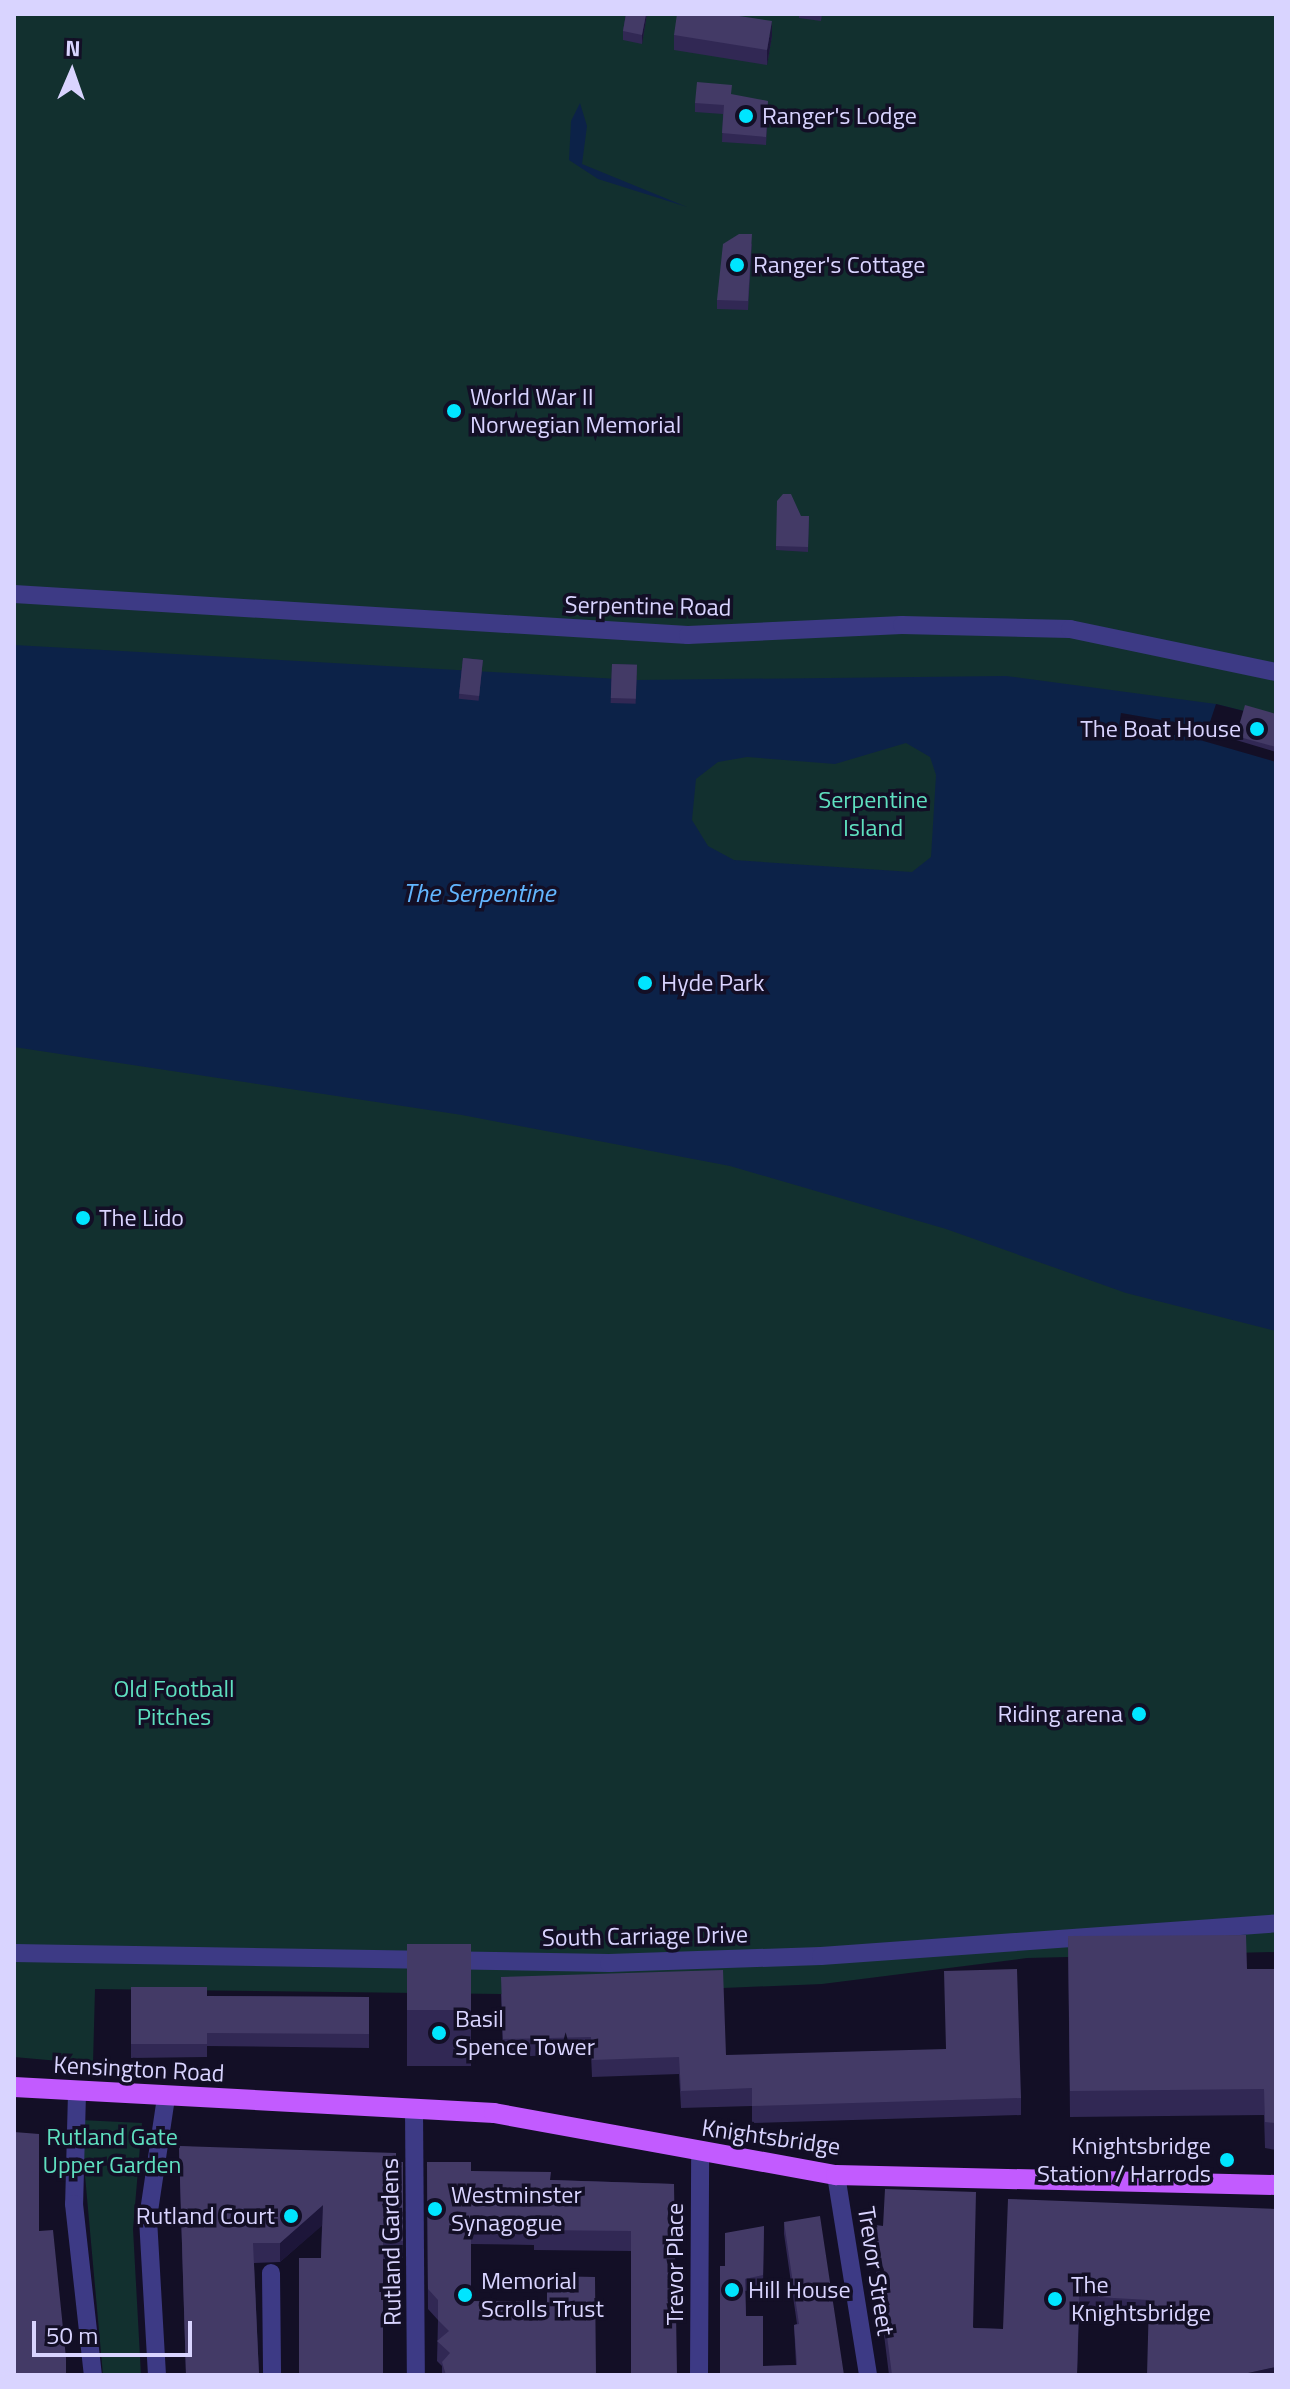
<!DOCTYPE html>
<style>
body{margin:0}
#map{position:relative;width:1290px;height:2389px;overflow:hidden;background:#130f26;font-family:"Titillium Web",sans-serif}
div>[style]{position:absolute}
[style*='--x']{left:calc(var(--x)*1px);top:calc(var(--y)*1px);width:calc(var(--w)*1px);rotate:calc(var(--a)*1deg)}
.green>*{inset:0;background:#12302f}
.water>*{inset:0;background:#0c2248}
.pier>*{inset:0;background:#130f26}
.street>*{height:18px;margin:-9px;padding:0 9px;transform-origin:9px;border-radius:9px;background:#3d3a85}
.primary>*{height:20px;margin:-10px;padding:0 10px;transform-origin:10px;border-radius:10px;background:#c25bff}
.wall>*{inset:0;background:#312854;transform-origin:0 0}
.shaded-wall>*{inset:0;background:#1d163a}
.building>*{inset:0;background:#433a66;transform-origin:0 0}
.dots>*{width:22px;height:22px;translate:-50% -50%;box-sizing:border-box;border:4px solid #130f26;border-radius:50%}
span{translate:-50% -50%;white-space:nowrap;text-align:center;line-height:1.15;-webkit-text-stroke:7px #130f26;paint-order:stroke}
.poi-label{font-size:24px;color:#d9d4ff}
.left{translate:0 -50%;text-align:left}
.right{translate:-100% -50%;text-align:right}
.street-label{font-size:24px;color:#d9d4ff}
.park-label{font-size:24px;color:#5fe0c0}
.water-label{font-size:26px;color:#62b6ff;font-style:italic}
.frame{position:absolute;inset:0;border:16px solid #d9d4ff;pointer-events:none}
.north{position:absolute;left:32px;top:32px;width:80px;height:80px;-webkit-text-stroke:6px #130f26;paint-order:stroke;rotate:2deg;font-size:22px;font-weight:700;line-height:32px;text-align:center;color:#d9d4ff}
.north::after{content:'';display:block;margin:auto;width:28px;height:36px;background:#d9d4ff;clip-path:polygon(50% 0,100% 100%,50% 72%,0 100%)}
.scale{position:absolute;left:32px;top:2321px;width:160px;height:36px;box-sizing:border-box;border:4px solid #d9d4ff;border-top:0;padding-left:10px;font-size:24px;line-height:28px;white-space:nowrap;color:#d9d4ff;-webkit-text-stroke:6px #130f26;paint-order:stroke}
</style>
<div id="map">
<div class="green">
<i style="clip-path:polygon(14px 14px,1276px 14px,1276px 1952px,1027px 1958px,822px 1984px,723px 1988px,501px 1994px,95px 1989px,93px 2064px,14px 2057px)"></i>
<i style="clip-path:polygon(80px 2120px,142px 2123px,133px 2229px,141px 2375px,103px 2375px)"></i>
</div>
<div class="water">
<i style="clip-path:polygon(580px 103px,587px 126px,582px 164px,687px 207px,598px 179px,569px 160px,571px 121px)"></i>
<i style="clip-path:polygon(evenodd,14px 645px,636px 680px,1006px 676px,1216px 704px,1276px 719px,1276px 1331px,1126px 1293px,946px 1229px,730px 1166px,462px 1115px,14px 1047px,14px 645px,906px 743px,930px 757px,936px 775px,931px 857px,912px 872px,734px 860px,708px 846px,692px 820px,696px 779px,718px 762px,747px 757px,835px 764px,906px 743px)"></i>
</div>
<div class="pier">
<i style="clip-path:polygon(1216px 704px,1276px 719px,1276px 762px,1193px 738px,1119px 726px,1121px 713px,1208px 728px)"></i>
</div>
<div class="street">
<i style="--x:14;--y:594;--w:675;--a:3.48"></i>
<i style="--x:688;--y:635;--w:214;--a:-2.7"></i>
<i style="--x:902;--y:625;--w:168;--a:1.4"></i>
<i style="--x:1070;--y:629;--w:210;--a:11.8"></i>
<i style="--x:14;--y:1953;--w:595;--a:0.96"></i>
<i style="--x:609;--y:1963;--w:212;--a:-1.9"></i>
<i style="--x:821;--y:1956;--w:456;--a:-4.1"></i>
<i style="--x:77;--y:2093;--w:111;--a:91.5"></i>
<i style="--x:74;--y:2204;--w:172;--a:83.7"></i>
<i style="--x:414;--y:2108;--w:267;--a:89.6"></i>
<i style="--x:836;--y:2175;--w:203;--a:80.9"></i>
<i style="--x:271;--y:2273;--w:102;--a:89.4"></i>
<i style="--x:157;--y:2375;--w:157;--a:-93.3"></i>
<i style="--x:148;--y:2218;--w:122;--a:-81.5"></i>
<i style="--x:699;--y:2375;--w:221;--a:-89.7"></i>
</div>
<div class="primary">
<i style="--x:14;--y:2087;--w:481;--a:3.1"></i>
<i style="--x:494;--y:2113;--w:348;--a:10.3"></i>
<i style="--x:836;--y:2175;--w:440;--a:1.3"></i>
</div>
<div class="wall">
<i style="clip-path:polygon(626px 14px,647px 14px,642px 44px,623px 40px,623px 31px)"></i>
<i style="clip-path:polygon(799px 14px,822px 14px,821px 21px,799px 18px)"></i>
<i style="clip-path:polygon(674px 35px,772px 36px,767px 65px,674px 50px)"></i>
<i style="clip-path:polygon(732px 95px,768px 110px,766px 145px,722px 142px,723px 114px,695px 112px,695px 103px)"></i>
<i style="clip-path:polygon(752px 243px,748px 310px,717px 309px,717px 300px)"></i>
<i style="clip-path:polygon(801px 516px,809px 516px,808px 552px,776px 550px,776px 546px)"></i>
<i style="left:463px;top:658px;width:20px;height:41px;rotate:6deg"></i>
<i style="left:612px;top:664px;width:25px;height:39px;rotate:2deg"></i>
<i style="clip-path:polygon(1276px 714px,1276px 752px,1236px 740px,1236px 736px)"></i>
<i style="clip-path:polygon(1068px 1936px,1247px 1969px,1276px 1969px,1276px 2150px,1265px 2148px,1264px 2115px,1070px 2117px)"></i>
<i style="left:407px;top:1944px;width:64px;height:122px"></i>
<i style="clip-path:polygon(131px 1987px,207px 1996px,369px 1997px,369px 2048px,207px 2046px,207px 2057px,131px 2058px)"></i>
<i style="clip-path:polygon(501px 1994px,726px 2055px,1021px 2098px,1021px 2115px,752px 2123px,752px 2106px,681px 2108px,679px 2074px,592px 2077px,591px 2054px,503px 2057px)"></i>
<i style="clip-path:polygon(179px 2146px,403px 2162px,403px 2261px,383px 2259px,321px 2258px,322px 2225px,280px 2262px,254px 2263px,259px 2375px,186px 2375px)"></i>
<i style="clip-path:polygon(427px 2162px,471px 2171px,551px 2180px,674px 2184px,631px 2251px,534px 2250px,534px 2245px,471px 2244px,471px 2301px,596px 2375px,442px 2375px,442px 2366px,437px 2361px,438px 2320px,428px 2309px)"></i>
<i style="clip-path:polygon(1276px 2209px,1148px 2321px,1079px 2317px,1077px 2375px,889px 2375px,873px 2246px,873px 2225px,883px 2226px,974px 2328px,1003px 2329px)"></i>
<i style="clip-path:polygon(784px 2222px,844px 2375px,720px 2375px,725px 2266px,764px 2226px,763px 2288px,745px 2291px,746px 2316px,763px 2366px,796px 2365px,794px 2325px,797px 2324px,784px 2234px)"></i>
</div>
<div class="shaded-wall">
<i style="clip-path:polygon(646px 14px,647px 14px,642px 44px,642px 35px)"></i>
<i style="clip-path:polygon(772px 21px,772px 36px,767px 65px,767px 50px)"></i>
<i style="clip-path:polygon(323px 2205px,323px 2225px,280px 2262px,280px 2243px)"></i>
<i style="clip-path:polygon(1276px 2367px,1276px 2375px,1239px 2375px)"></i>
</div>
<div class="building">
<i style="clip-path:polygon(626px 14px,646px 14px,642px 35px,623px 31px)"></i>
<i style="clip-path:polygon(677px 14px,726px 14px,772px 21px,767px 50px,674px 35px)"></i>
<i style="clip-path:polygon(697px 82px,732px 85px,731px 94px,768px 101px,766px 137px,722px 133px,724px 105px,695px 103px)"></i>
<i style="clip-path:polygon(739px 234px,752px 234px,748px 301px,717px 300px,723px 244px)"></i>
<i style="clip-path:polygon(783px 494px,791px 494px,801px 516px,809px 516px,808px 547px,776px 546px,777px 501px)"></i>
<i style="left:463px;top:658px;width:20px;height:36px;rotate:6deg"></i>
<i style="left:612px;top:664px;width:25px;height:34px;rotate:2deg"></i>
<i style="clip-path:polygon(1245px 705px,1276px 714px,1276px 747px,1236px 736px)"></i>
<i style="clip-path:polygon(1246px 1935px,1247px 1969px,1276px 1969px,1276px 2123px,1265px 2122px,1264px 2089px,1070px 2091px,1068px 1936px)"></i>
<i style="left:407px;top:1944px;width:64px;height:66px"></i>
<i style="clip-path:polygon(1017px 1969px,1021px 2098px,752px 2106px,752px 2088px,681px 2091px,679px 2057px,592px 2060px,591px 2037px,503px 2039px,501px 1977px,723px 1970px,726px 2055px,946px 2049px,944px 1971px)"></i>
<i style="clip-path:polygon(131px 1987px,207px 1987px,207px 1996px,369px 1997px,369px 2034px,207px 2033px,207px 2044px,131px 2044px)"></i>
<i style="clip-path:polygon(14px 2132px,39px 2134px,39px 2231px,53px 2230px,66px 2358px,66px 2375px,14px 2375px)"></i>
<i style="clip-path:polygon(179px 2146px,396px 2153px,396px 2162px,403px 2162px,403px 2241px,383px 2239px,383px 2375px,299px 2375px,299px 2258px,321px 2258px,323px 2205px,280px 2243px,253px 2243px,259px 2375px,186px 2375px)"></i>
<i style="clip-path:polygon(427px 2162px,471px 2162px,471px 2171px,551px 2172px,550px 2180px,674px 2184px,677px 2375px,631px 2375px,631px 2231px,534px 2230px,534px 2225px,471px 2224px,471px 2301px,547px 2302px,547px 2276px,595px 2277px,596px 2375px,446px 2375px,442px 2362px,450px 2353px,437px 2341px,449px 2331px,438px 2320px,438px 2300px,428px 2289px)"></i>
<i style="clip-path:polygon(885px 2189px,976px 2192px,973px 2328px,1003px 2329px,1008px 2199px,1276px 2209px,1276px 2367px,1239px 2375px,1147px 2375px,1149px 2300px,1079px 2296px,1077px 2375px,892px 2375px,873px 2225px,883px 2226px)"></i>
<i style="clip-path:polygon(820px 2216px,844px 2375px,720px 2375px,720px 2266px,725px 2266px,725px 2233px,764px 2226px,763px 2275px,745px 2279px,746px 2316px,763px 2316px,763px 2366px,797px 2365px,794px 2325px,799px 2324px,784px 2222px)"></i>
</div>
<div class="dots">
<i style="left:746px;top:116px;background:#00e5ff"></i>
<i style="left:737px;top:265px;background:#00e5ff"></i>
<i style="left:454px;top:411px;background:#00e5ff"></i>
<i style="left:1257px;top:729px;background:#00e5ff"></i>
<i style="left:645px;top:983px;background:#00e5ff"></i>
<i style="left:83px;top:1218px;background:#00e5ff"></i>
<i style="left:1139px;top:1714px;background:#00e5ff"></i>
<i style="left:439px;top:2033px;background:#00e5ff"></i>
<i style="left:1227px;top:2160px;background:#00e5ff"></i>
<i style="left:435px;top:2209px;background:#00e5ff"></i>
<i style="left:291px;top:2216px;background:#00e5ff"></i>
<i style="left:732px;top:2290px;background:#00e5ff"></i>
<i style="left:465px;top:2295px;background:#00e5ff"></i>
<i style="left:1055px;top:2299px;background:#00e5ff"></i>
</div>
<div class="poi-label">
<span class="left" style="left:762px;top:116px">Ranger's Lodge</span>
<span class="left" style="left:753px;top:265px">Ranger's Cottage</span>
<span class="left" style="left:470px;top:411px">World War II<br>Norwegian Memorial</span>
<span class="right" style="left:1241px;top:729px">The Boat House</span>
<span class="left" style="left:661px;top:983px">Hyde Park</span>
<span class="left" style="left:99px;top:1218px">The Lido</span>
<span class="right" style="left:1123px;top:1714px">Riding arena</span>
<span class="left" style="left:455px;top:2033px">Basil<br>Spence Tower</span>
<span class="right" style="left:1211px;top:2160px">Knightsbridge<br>Station / Harrods</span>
<span class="left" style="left:451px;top:2209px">Westminster<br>Synagogue</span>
<span class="right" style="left:275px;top:2216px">Rutland Court</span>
<span class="left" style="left:481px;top:2295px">Memorial<br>Scrolls Trust</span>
<span class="left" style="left:1071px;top:2299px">The<br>Knightsbridge</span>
<span class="left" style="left:748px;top:2290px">Hill House</span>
</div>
<div class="street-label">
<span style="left:648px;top:606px;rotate:1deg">Serpentine Road</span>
<span style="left:645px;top:1936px;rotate:-1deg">South Carriage Drive</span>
<span style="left:139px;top:2069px;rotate:3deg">Kensington Road</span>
<span style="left:771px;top:2137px;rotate:8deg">Knightsbridge</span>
<span style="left:391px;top:2242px;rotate:-91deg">Rutland Gardens</span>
<span style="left:675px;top:2264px;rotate:-90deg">Trevor Place</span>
<span style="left:876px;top:2271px;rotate:81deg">Trevor Street</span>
</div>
<div class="park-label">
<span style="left:873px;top:814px">Serpentine<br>Island</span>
<span style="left:174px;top:1703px">Old Football<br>Pitches</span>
<span style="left:112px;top:2151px">Rutland Gate<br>Upper Garden</span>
</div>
<div class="water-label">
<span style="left:479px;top:893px">The Serpentine</span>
</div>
<div class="frame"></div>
<div class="north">N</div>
<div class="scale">50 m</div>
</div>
